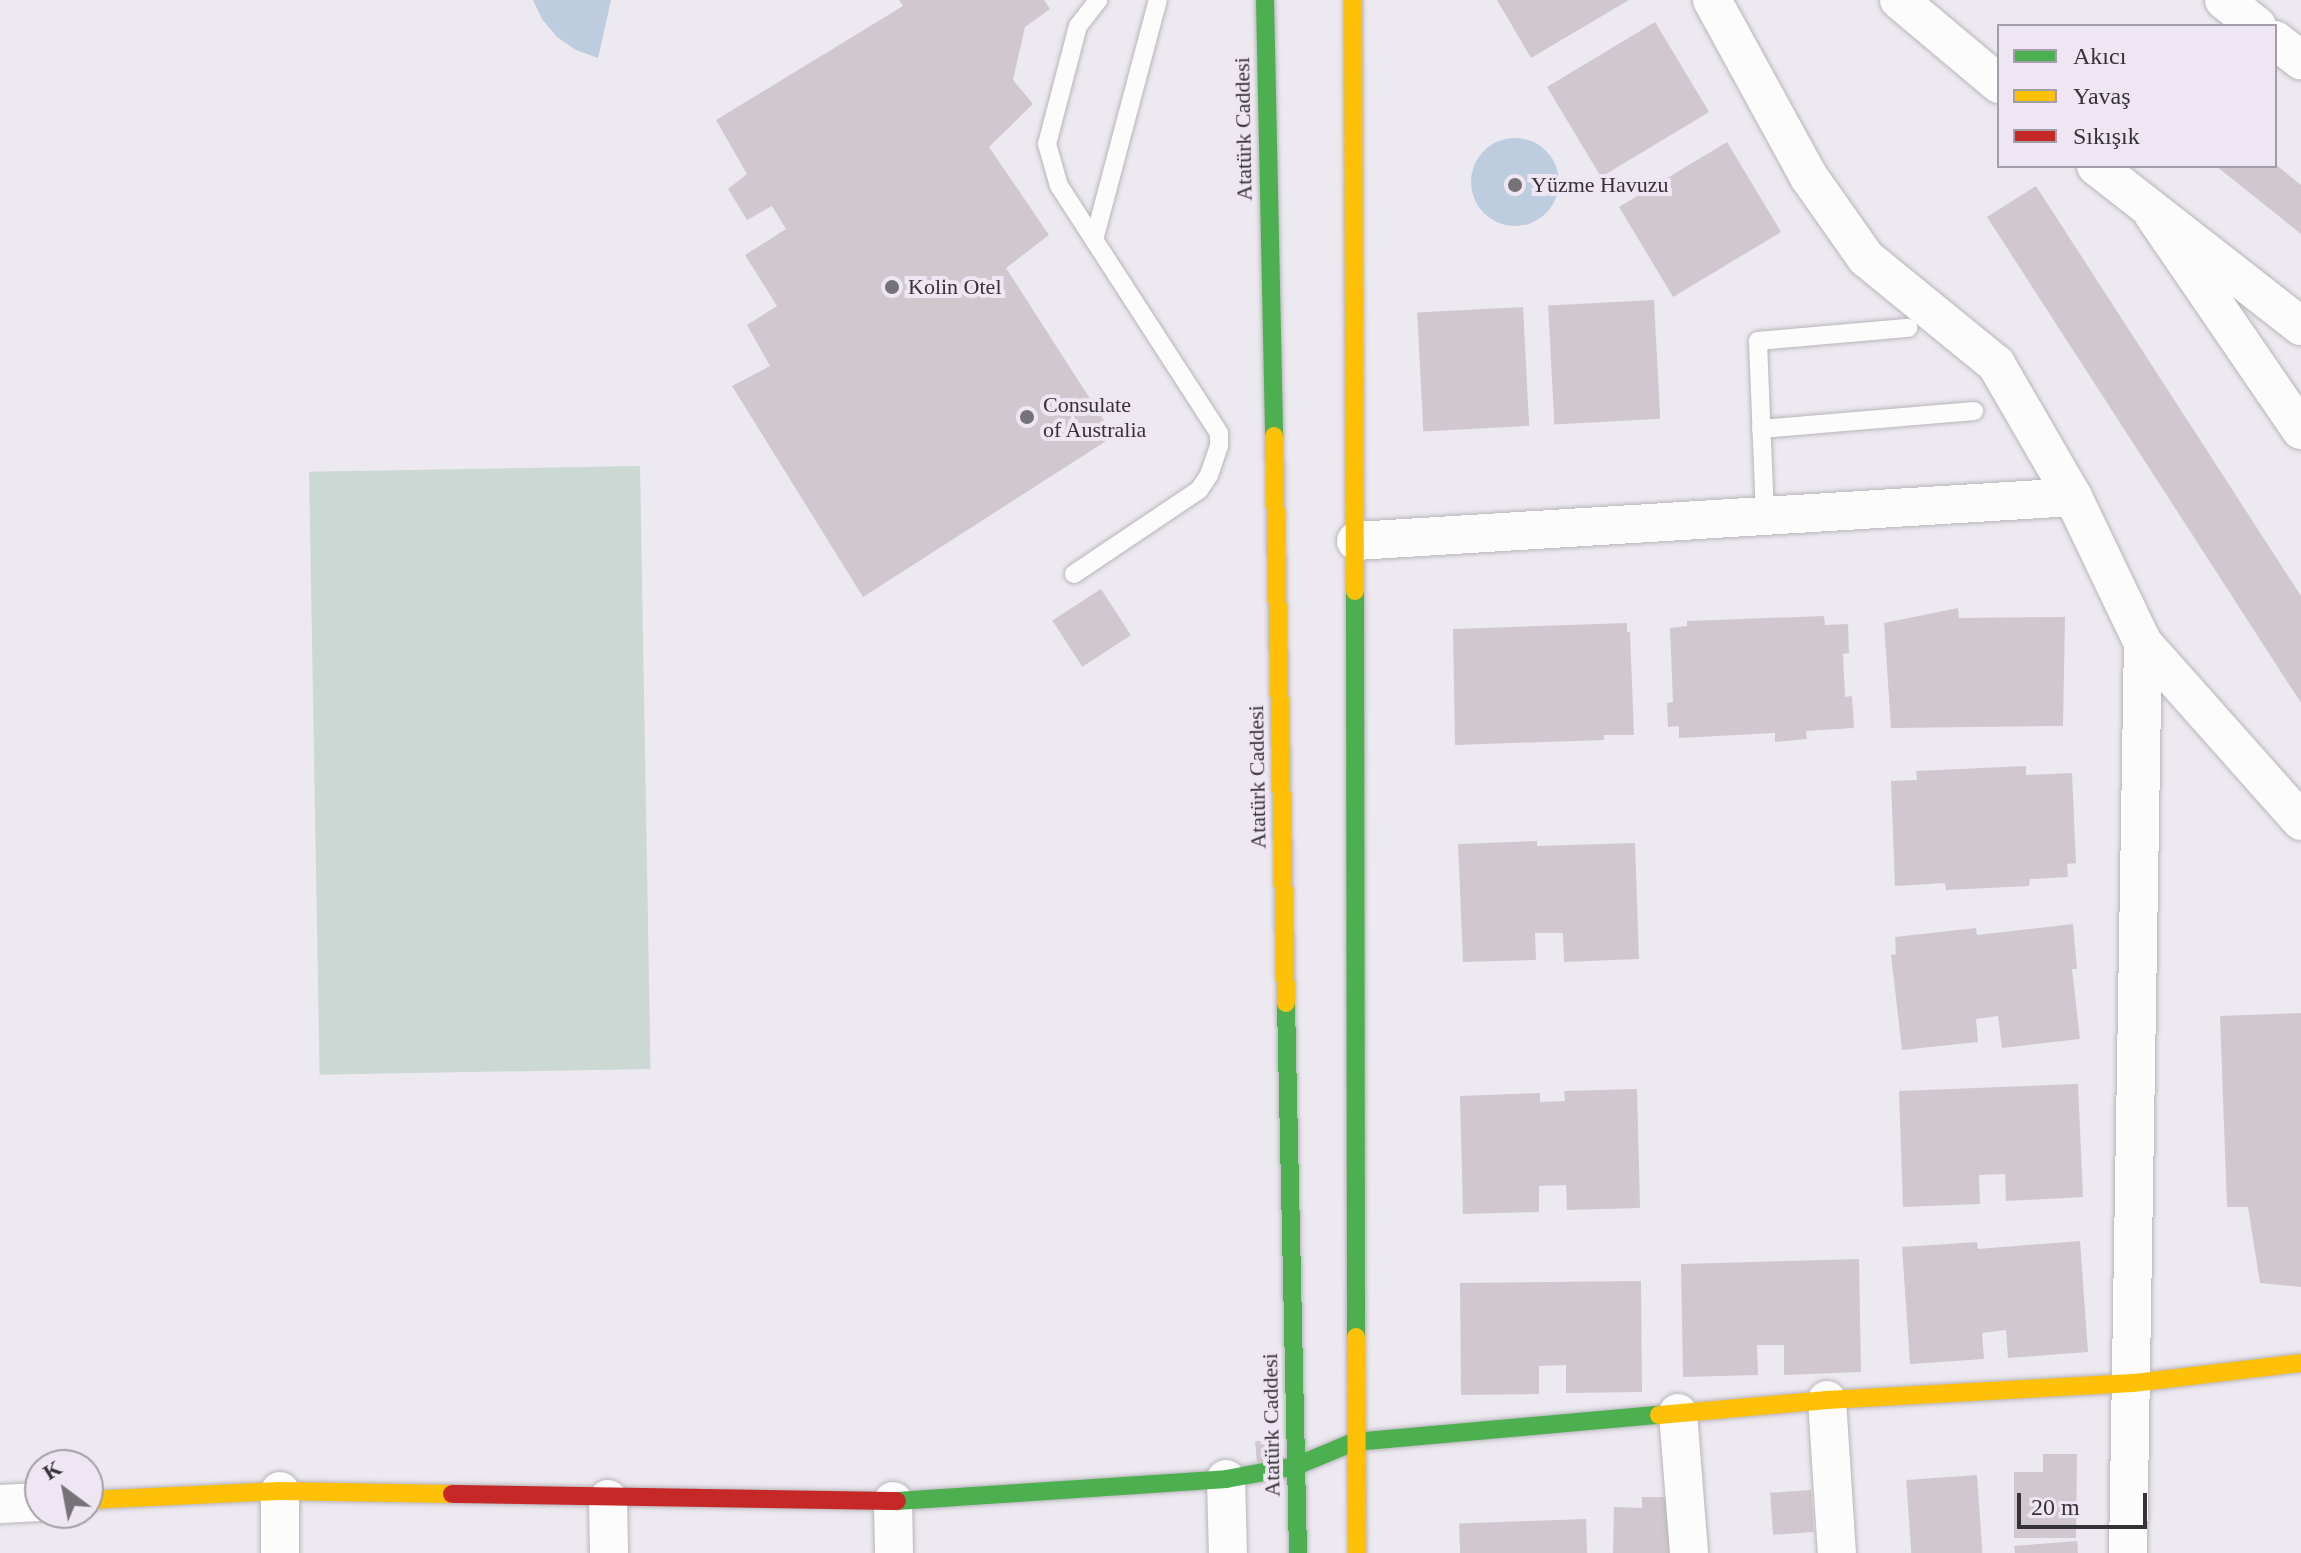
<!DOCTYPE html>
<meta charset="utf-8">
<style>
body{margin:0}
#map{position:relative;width:2301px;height:1553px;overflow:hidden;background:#ede9f0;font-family:"Times New Roman",serif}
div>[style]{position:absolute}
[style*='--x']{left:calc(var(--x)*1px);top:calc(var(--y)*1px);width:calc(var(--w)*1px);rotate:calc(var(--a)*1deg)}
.green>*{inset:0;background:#cbd8d3;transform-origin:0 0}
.water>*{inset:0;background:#beccdf}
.round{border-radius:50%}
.building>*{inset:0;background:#d0c8ce;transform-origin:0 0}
.roads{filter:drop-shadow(0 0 2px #b8b5ba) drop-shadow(0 0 2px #b8b5ba)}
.lane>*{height:18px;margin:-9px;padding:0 9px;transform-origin:9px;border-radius:9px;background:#fcfcfd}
.street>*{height:38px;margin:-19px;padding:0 19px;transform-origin:19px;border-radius:19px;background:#fcfcfd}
.fast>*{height:18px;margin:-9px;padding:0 9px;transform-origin:9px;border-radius:9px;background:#4caf50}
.slow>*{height:18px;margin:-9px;padding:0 9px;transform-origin:9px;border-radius:9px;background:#ffc107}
.jam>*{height:18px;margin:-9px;padding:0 9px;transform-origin:9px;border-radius:9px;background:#c62828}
.dots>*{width:22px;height:22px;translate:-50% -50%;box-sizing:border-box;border:4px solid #eee6f3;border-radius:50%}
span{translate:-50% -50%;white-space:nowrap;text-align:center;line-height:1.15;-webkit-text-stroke:8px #eee6f3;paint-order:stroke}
.street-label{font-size:22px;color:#363338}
.poi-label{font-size:22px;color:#363338}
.left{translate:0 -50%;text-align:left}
.legend{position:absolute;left:1997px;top:24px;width:280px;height:144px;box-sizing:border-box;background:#eee6f3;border:2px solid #a49ea8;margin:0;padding:10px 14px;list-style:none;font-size:24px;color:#363338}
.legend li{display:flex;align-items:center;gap:16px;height:40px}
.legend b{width:40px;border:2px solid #a49ea8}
.north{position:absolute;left:24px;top:1449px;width:80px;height:80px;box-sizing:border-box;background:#eee6f3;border:2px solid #a49ea8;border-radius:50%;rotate:328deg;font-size:22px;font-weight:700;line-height:32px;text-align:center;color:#363338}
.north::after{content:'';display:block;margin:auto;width:28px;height:36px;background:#767378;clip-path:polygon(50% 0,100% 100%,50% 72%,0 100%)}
.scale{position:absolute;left:2017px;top:1493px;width:130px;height:36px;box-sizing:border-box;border:4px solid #363338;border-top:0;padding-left:10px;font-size:24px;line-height:28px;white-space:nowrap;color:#363338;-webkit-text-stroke:6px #eee6f3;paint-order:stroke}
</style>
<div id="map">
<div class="green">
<i style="left:640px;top:466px;width:603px;height:331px;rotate:89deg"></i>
</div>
<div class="water">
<i style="clip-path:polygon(533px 0,611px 0,598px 58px,576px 50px,557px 37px,542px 19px)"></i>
<i class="round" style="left:1471px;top:138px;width:88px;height:88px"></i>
</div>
<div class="building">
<i style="clip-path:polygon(899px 0,1044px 0,1050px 9px,1025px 27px,1013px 80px,1033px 104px,989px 147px,1049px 235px,1006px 268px,1114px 436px,863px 597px,732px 386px,770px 366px,747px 325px,777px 306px,745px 255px,786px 229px,772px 206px,747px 220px,728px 189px,747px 174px,716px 120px,903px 6px)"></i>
<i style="clip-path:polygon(1497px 0,1629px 0,1531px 58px)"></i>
<i style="left:1655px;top:22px;width:105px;height:126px;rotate:59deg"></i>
<i style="left:1727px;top:142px;width:105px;height:126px;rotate:59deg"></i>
<i style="clip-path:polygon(2275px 164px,2301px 185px,2301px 234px,2216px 166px)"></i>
<i style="clip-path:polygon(2036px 186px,2301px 596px,2301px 703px,1987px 217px)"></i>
<i style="left:1654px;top:300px;width:119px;height:106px;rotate:87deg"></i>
<i style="left:1523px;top:307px;width:119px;height:106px;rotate:87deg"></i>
<i style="left:1101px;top:589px;width:55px;height:58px;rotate:57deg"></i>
<i style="clip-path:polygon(1958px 608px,1959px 618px,2065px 617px,2063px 726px,1891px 728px,1884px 623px)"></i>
<i style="clip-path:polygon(1824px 616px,1825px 625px,1848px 624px,1849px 653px,1843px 654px,1845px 697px,1852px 696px,1854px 728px,1806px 731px,1807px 739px,1775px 742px,1775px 733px,1679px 738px,1679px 726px,1668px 727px,1667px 703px,1673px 702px,1670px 628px,1687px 626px,1687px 621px)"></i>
<i style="clip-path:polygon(1627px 623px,1627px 632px,1630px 632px,1634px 735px,1604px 735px,1604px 740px,1455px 745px,1453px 629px)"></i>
<i style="clip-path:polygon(2026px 766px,2026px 775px,2072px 773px,2076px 863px,2067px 864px,2068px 877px,2030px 879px,2029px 886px,1946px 890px,1945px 883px,1895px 886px,1891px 781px,1917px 780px,1916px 771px)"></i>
<i style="clip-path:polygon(1537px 841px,1537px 846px,1635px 843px,1639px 959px,1564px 962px,1563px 933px,1535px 933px,1536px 960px,1463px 962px,1458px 844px)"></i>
<i style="clip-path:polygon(2073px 924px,2077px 969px,2072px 969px,2080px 1039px,2002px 1048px,1998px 1016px,1976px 1019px,1978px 1042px,1902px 1050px,1891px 955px,1896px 954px,1895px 937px,1976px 928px,1977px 935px)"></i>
<i style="clip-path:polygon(2301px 1013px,2301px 1287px,2260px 1283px,2248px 1207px,2227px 1207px,2220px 1016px)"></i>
<i style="clip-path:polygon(2078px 1084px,2083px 1197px,2006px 1201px,2005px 1174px,1979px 1175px,1980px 1204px,1903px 1207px,1899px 1091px)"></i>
<i style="clip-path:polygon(1637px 1089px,1640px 1208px,1567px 1210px,1566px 1185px,1539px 1186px,1539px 1212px,1463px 1214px,1460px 1096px,1540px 1093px,1540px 1102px,1565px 1101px,1564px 1091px)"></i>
<i style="clip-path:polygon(2080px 1241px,2088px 1352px,2008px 1358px,2006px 1330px,1982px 1333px,1984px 1359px,1910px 1364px,1902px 1247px,1977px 1242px,1978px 1249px)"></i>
<i style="clip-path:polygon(1859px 1259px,1861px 1372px,1784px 1375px,1784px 1345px,1757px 1345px,1758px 1375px,1683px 1377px,1681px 1264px)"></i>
<i style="clip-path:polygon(1641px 1281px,1642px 1392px,1566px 1393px,1566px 1365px,1539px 1366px,1539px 1394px,1461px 1395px,1460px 1283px)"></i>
<i style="left:1273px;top:1440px;width:21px;height:18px;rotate:85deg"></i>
<i style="clip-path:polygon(2043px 1454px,2077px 1454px,2076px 1538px,2014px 1538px,2014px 1472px,2043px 1472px)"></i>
<i style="left:1977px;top:1475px;width:78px;height:71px;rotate:86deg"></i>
<i style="left:1811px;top:1490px;width:42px;height:41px;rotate:86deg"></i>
<i style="clip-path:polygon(1642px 1497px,1680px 1497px,1680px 1553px,1613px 1553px,1614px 1507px,1642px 1508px)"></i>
<i style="left:1586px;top:1519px;width:34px;height:127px;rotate:88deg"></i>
<i style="clip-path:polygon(2077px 1541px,2078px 1553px,2015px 1553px,2014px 1546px)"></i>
</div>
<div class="roads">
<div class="lane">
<i style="--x:1094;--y:240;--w:248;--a:-75.1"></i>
<i style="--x:1761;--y:429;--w:214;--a:-4.8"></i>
<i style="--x:1765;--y:516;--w:175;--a:-92.3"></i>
<i style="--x:1758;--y:341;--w:151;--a:-5"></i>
<i style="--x:1074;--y:574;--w:151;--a:-33.9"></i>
<i style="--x:1199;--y:490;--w:18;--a:-56"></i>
<i style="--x:1209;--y:475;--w:31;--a:-71"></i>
<i style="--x:1219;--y:446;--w:13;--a:-90"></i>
<i style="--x:1219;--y:433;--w:294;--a:-122.9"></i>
<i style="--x:1059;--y:186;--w:44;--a:-105.9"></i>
<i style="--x:1047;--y:144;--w:122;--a:-75.3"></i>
<i style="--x:1078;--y:26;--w:33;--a:-52"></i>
</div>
<div class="street">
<i style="--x:1712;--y:0;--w:202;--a:61.3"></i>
<i style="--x:1809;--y:177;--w:99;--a:54.9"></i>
<i style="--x:1866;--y:258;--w:168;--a:39.2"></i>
<i style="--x:1996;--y:364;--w:154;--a:59.9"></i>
<i style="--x:2073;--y:497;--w:162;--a:64.4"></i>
<i style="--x:2143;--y:643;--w:238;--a:48.4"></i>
<i style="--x:1899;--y:0;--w:131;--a:40"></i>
<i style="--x:2224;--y:0;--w:42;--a:38.2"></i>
<i style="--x:2275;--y:40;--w:33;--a:38"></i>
<i style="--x:2096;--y:166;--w:260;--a:38"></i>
<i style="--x:2153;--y:214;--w:262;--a:55.6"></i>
<i style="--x:1356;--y:541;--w:718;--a:-3.51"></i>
<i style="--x:1827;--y:1400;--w:153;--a:86.3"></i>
<i style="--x:1678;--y:1413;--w:140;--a:85.5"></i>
<i style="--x:1226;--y:1479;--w:74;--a:88.5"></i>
<i style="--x:280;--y:1491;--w:62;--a:90"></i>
<i style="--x:608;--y:1499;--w:54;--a:88.9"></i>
<i style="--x:893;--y:1501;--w:52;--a:88.9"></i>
<i style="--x:0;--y:1504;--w:40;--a:-2.9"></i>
<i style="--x:2128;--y:1553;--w:910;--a:-89.06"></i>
</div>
<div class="fast">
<i style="--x:1265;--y:0;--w:436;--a:88.8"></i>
<i style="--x:1355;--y:591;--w:746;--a:89.92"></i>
<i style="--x:1286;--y:1003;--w:550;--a:88.75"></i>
<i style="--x:897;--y:1501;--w:330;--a:-3.8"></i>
<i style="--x:1226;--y:1479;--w:71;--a:-10.5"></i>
<i style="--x:1296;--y:1466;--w:63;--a:-22.5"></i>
<i style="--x:1354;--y:1442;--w:306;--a:-5.1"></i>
</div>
<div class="slow">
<i style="--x:1353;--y:0;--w:591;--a:89.81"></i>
<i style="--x:1274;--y:436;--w:567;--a:88.79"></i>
<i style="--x:1356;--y:1337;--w:216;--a:89.7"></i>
<i style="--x:1659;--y:1415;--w:169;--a:-5.1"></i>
<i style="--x:1827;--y:1400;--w:306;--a:-3.2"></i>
<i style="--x:2133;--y:1383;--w:169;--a:-6.8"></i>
<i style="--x:88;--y:1500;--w:192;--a:-2.7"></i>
<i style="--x:280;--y:1491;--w:172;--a:1"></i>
</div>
<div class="jam">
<i style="--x:452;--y:1494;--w:445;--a:0.9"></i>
</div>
</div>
<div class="dots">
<i style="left:1515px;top:185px;background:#767378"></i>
<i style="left:892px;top:287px;background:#767378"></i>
<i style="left:1027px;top:417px;background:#767378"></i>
</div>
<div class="street-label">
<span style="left:1243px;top:129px;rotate:-91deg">Atatürk Caddesi</span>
<span style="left:1257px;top:777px;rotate:-91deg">Atatürk Caddesi</span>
<span style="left:1271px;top:1425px;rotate:-91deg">Atatürk Caddesi</span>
</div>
<div class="poi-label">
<span class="left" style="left:1531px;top:185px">Yüzme Havuzu</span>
<span class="left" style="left:908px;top:287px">Kolin Otel</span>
<span class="left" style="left:1043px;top:417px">Consulate<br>of Australia</span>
</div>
<ul class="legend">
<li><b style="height:10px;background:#4caf50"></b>Akıcı</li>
<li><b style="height:10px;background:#ffc107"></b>Yavaş</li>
<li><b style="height:10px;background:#c62828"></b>Sıkışık</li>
</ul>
<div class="north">K</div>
<div class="scale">20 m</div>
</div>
